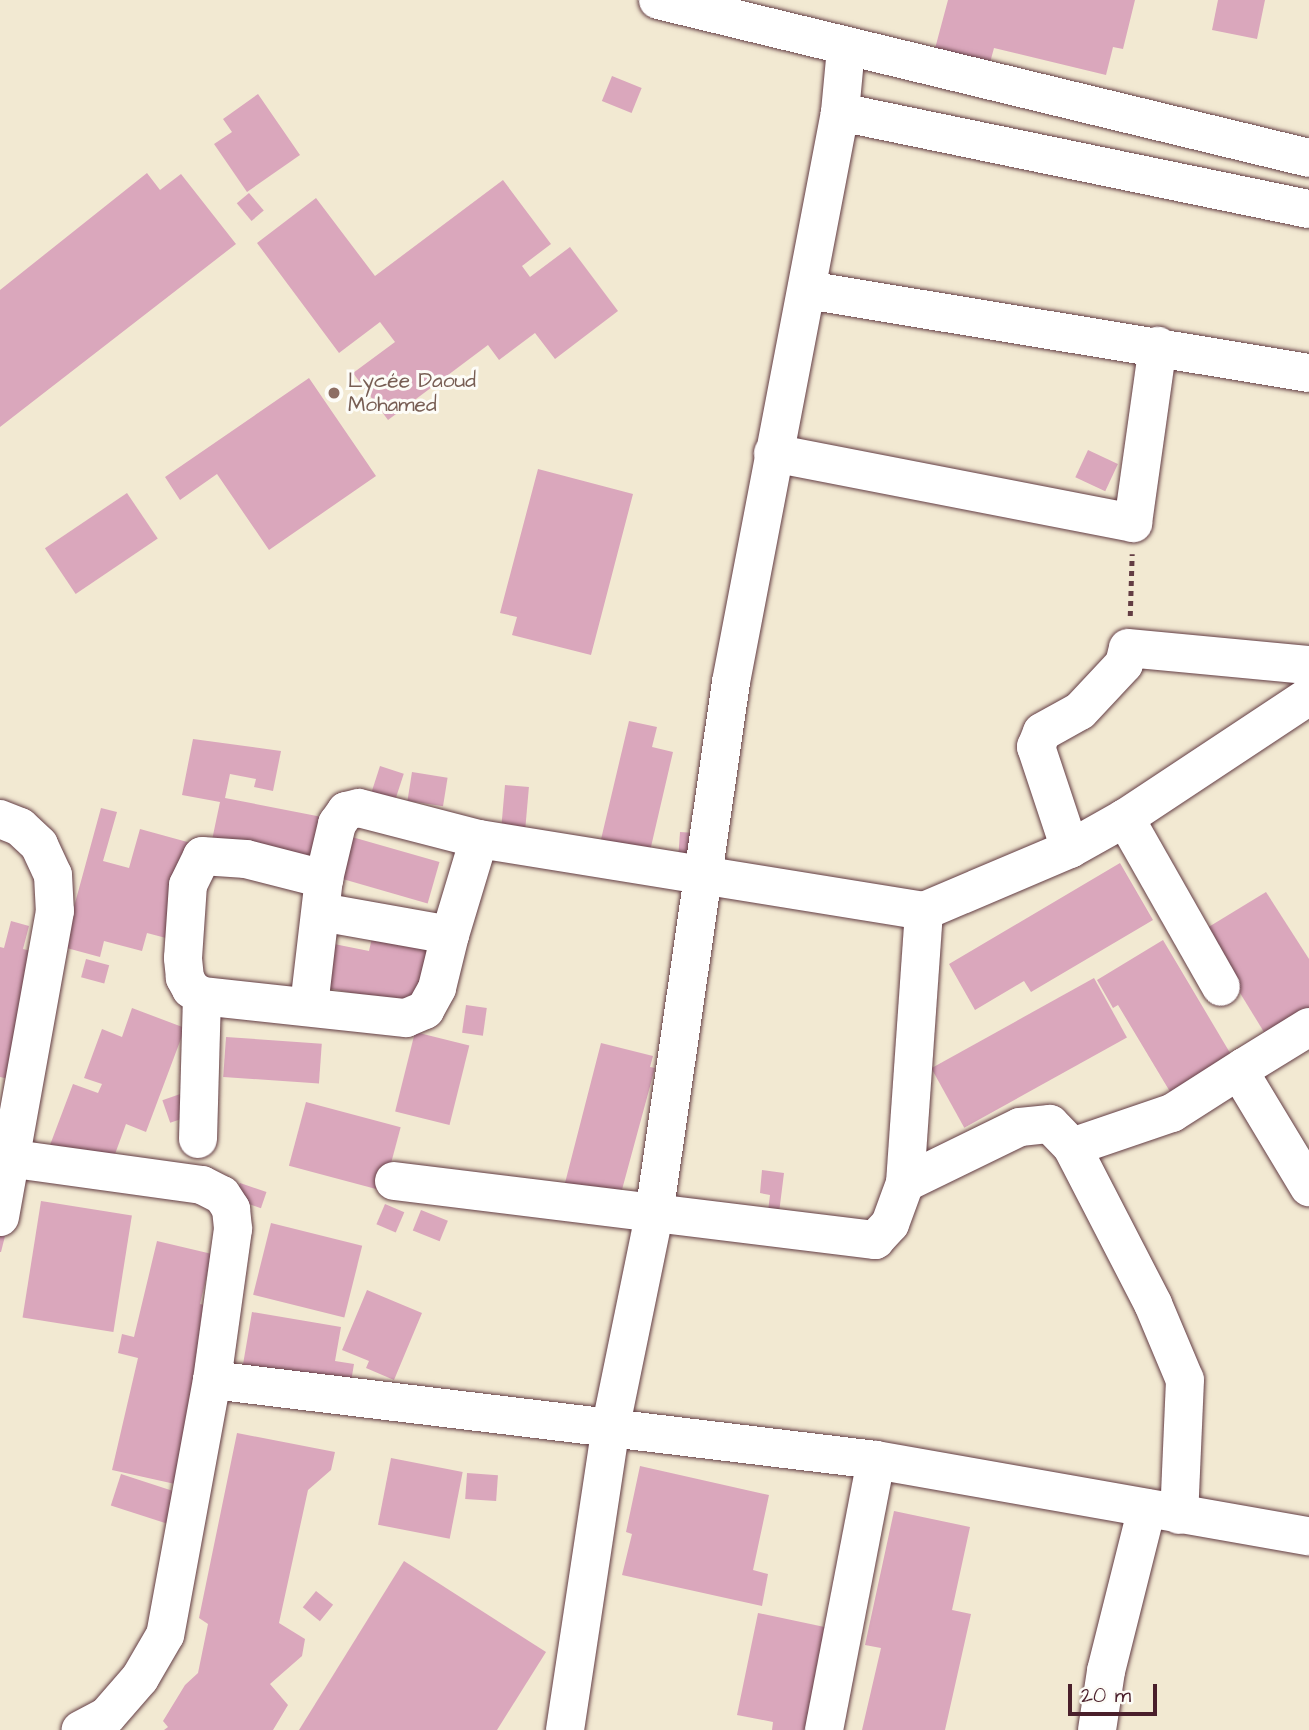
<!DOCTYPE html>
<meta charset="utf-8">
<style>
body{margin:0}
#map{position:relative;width:1309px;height:1730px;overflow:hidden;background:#f2e9d2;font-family:"Architects Daughter",sans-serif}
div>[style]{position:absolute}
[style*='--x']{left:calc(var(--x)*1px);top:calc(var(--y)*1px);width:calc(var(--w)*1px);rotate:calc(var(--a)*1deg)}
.building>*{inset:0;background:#daa7bc;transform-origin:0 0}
.path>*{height:4.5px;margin-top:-2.25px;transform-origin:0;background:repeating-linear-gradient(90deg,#633d44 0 5px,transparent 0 10px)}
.roads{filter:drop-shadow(0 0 2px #633d44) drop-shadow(0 0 2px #633d44)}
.minor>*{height:38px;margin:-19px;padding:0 19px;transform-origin:19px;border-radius:19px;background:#fff}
.major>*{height:38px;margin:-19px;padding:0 19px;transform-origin:19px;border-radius:19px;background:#fff}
.dots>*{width:19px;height:19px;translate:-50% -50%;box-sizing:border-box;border:4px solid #fdfcf7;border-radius:50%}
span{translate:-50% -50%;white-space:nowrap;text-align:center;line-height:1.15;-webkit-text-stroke:6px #fdfcf7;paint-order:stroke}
.education-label{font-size:21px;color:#785e54}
.left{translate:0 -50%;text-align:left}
.scale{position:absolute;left:1068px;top:1684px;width:89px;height:32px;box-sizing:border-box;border:4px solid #4a1f2b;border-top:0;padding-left:9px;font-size:21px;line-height:24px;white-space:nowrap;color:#4a1f2b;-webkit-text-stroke:5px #fdfcf7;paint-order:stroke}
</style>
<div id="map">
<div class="building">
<i style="clip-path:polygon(948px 0,1135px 0,1123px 49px,1113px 47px,1106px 75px,994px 48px,988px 70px,933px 56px)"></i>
<i style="clip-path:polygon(1218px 0,1265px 0,1257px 39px,1212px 30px)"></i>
<i style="left:612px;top:76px;width:32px;height:27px;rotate:22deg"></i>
<i style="clip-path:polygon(258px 94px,300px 155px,247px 192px,214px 144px,232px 132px,223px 119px)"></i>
<i style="clip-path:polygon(147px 173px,160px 190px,181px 174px,236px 244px,0 427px,0 290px)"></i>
<i style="clip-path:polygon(503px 180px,551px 244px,522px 266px,530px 277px,570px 247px,618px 311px,555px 359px,535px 333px,499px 360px,488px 345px,388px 420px,353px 373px,395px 342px,380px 322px,339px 353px,257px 243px,316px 198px,375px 276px)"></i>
<i style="left:249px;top:193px;width:23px;height:16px;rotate:50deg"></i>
<i style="clip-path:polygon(309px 378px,376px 476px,269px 550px,217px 474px,180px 500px,165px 477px)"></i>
<i style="left:1088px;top:450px;width:33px;height:30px;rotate:25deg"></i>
<i style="clip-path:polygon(538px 469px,633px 494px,591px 655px,512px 635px,517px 617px,500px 613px)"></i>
<i style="left:127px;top:493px;width:55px;height:99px;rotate:56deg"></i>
<i style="clip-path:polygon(629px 721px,657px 727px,652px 747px,673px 752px,647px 864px,598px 852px)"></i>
<i style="clip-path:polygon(193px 739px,281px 751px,273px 791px,254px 787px,256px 779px,230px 774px,225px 798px,322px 817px,313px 860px,212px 840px,220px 802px,182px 795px)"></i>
<i style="left:380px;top:766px;width:25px;height:28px;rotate:18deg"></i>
<i style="left:412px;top:772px;width:36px;height:29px;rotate:9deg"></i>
<i style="left:505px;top:785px;width:24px;height:48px;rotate:5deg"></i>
<i style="clip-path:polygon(101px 808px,117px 812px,103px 861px,129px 868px,140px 829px,191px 843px,166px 938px,147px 933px,142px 951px,104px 941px,100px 957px,63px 947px)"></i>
<i style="left:680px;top:832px;width:15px;height:22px;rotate:4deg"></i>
<i style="left:352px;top:837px;width:91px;height:43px;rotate:16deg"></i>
<i style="clip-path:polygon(1120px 863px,1153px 920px,1031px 992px,1024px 981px,975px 1010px,949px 964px)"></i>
<i style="clip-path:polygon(1266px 892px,1309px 959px,1309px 1011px,1267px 1037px,1202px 931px)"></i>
<i style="clip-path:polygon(11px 921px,29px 926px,23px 949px,40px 953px,9px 1079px,0 1077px,0 947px,4px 948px)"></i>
<i style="clip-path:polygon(374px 929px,429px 939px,416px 1005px,321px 987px,329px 943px,369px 951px)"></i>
<i style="clip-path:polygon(1163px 940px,1239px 1068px,1178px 1105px,1118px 1005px,1113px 1008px,1097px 980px)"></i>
<i style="left:86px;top:959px;width:24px;height:19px;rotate:15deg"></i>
<i style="left:1094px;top:978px;width:68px;height:186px;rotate:61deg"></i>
<i style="left:466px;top:1005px;width:21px;height:28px;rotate:8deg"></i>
<i style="clip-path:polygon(132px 1008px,185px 1028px,146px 1132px,126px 1124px,107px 1176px,47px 1153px,73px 1084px,98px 1093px,102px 1084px,84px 1078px,102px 1029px,122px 1037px)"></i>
<i style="left:415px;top:1032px;width:56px;height:82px;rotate:14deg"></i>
<i style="left:226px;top:1037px;width:96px;height:40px;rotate:4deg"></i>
<i style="clip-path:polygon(601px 1043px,653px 1056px,650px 1067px,655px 1068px,620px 1197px,565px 1183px)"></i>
<i style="left:186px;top:1092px;width:24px;height:25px;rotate:71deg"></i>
<i style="left:306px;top:1102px;width:98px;height:66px;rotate:15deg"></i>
<i style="clip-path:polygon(762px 1170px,784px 1173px,776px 1237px,765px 1236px,770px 1195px,760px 1193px)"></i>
<i style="left:240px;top:1183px;width:28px;height:17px;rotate:19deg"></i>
<i style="left:41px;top:1201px;width:92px;height:118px;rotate:9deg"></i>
<i style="left:385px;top:1204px;width:21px;height:22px;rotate:23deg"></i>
<i style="clip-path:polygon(0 1206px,12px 1208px,1px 1252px,0 1252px)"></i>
<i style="left:421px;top:1210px;width:29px;height:22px;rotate:22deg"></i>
<i style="left:271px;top:1223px;width:94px;height:74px;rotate:14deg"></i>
<i style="clip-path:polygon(157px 1241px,212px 1254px,200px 1304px,225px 1310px,184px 1486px,112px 1470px,138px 1358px,118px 1353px,122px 1334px,134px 1337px)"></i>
<i style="clip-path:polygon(367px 1290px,422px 1313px,394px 1380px,366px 1368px,369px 1361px,342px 1350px)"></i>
<i style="clip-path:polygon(252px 1312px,341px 1327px,335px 1361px,354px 1364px,349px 1394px,241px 1376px)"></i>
<i style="clip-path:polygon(237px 1433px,335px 1452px,331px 1470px,308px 1490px,279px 1623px,305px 1639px,302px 1656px,270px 1684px,288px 1705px,273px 1730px,164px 1730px,168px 1727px,163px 1721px,185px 1685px,198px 1673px,208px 1624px,199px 1618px)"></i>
<i style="left:391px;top:1458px;width:73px;height:68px;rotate:11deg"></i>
<i style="clip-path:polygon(640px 1466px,769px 1495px,753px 1570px,768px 1574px,762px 1606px,622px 1575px,632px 1534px,626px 1532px)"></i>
<i style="left:467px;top:1473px;width:31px;height:26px;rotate:4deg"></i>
<i style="left:121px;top:1474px;width:62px;height:33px;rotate:18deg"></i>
<i style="clip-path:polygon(894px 1511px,970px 1527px,952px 1610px,971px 1614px,945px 1730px,862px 1730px,881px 1648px,865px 1645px)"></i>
<i style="clip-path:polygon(404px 1561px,546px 1652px,497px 1730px,299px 1730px)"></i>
<i style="left:316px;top:1591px;width:22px;height:21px;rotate:39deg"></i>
<i style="clip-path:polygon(758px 1613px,834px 1629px,814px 1730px,772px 1730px,773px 1722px,737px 1715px)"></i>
</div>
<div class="path">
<i style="--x:1130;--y:616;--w:62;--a:-88.2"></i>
</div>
<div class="roads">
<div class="minor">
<i style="--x:840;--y:112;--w:479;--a:11.7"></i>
<i style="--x:807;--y:290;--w:509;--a:9.39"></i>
<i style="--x:773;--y:453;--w:367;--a:11"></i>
<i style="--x:1133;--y:523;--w:179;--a:-82"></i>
<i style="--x:1125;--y:818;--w:194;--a:60.4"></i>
<i style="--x:0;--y:819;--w:22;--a:22"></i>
<i style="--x:20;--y:827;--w:26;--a:43"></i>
<i style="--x:39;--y:845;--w:33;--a:65"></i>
<i style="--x:53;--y:875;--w:36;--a:87"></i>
<i style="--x:55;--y:911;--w:311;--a:100.2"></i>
<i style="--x:1070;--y:849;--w:108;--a:-108.4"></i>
<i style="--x:1036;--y:747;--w:16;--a:-68"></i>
<i style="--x:1042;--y:732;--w:43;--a:-28.9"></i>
<i style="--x:1080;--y:711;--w:64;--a:-46.9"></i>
<i style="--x:1124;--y:664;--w:16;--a:-76"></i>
<i style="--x:1128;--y:648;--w:180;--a:5.4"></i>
<i style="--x:321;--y:912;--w:131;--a:10.1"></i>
<i style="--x:450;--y:935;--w:100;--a:-73.2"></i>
<i style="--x:202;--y:996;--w:13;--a:-148"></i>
<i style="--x:191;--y:989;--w:13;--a:-119"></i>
<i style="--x:185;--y:978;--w:20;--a:-96"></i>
<i style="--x:183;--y:958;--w:73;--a:-86.1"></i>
<i style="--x:188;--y:885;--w:32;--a:-64"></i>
<i style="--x:202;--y:856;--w:44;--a:3.9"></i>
<i style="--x:246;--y:859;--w:81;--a:14.4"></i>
<i style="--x:309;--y:1006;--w:128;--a:-83.3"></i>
<i style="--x:324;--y:879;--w:57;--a:-76.7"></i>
<i style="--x:337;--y:824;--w:16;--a:-55"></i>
<i style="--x:346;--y:811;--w:13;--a:-13"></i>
<i style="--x:359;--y:808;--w:124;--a:14.5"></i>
<i style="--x:479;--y:839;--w:451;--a:9.2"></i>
<i style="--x:924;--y:911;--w:159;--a:-23"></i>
<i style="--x:1070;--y:849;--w:63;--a:-29.4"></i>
<i style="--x:1125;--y:818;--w:221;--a:-33.5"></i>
<i style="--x:1309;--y:1027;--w:76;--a:148.4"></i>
<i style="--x:1244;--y:1067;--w:9;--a:103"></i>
<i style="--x:1242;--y:1076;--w:130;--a:58.9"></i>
<i style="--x:198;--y:1139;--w:143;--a:-88.4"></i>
<i style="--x:202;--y:996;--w:205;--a:6.2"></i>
<i style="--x:406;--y:1018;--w:21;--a:-23"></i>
<i style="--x:425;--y:1010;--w:25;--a:-61"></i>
<i style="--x:437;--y:988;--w:55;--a:-76.2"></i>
<i style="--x:1072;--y:1147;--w:106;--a:-18.8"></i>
<i style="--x:1172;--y:1113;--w:85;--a:-32.6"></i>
<i style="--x:0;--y:1157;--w:204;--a:7.9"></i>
<i style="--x:202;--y:1185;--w:22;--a:27"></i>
<i style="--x:222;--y:1195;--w:17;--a:57"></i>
<i style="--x:231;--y:1209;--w:20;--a:84"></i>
<i style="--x:233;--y:1229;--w:152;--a:97.9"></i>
<i style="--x:212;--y:1380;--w:259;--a:100.4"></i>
<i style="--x:165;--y:1635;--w:50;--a:120.2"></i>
<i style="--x:140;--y:1678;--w:50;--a:131"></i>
<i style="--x:107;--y:1716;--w:30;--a:152"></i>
<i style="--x:394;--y:1181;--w:485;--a:7"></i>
<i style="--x:875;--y:1240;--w:22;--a:-47"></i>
<i style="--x:890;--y:1224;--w:44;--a:-69.9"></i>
<i style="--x:905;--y:1183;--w:273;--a:-86"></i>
<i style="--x:905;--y:1183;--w:128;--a:-26"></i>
<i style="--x:1020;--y:1127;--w:30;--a:-6"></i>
<i style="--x:1050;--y:1124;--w:32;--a:46"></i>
<i style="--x:1072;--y:1147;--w:177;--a:62.7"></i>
<i style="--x:1153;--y:1304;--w:82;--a:67.2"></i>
<i style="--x:1185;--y:1380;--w:135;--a:92.5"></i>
<i style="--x:212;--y:1380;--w:669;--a:6.87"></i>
<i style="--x:876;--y:1460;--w:440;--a:10"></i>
<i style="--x:565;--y:1730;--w:308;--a:-81.4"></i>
<i style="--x:611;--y:1425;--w:214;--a:-78.4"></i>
<i style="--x:654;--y:1215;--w:539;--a:-81.78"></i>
<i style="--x:731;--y:682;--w:580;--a:-79.17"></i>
<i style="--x:840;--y:112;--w:64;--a:-84.6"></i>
<i style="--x:824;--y:1730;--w:275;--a:-79.1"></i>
<i style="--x:1097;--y:1730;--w:60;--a:-81.3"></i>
<i style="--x:1106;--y:1671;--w:168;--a:-75.9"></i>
</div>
<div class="major">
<i style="--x:658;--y:0;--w:670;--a:13.64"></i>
</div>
</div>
<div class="dots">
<i style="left:334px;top:393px;background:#8d6e63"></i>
</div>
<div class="education-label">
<span class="left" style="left:348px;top:393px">Lycée Daoud<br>Mohamed</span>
</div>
<div class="scale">20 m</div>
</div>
